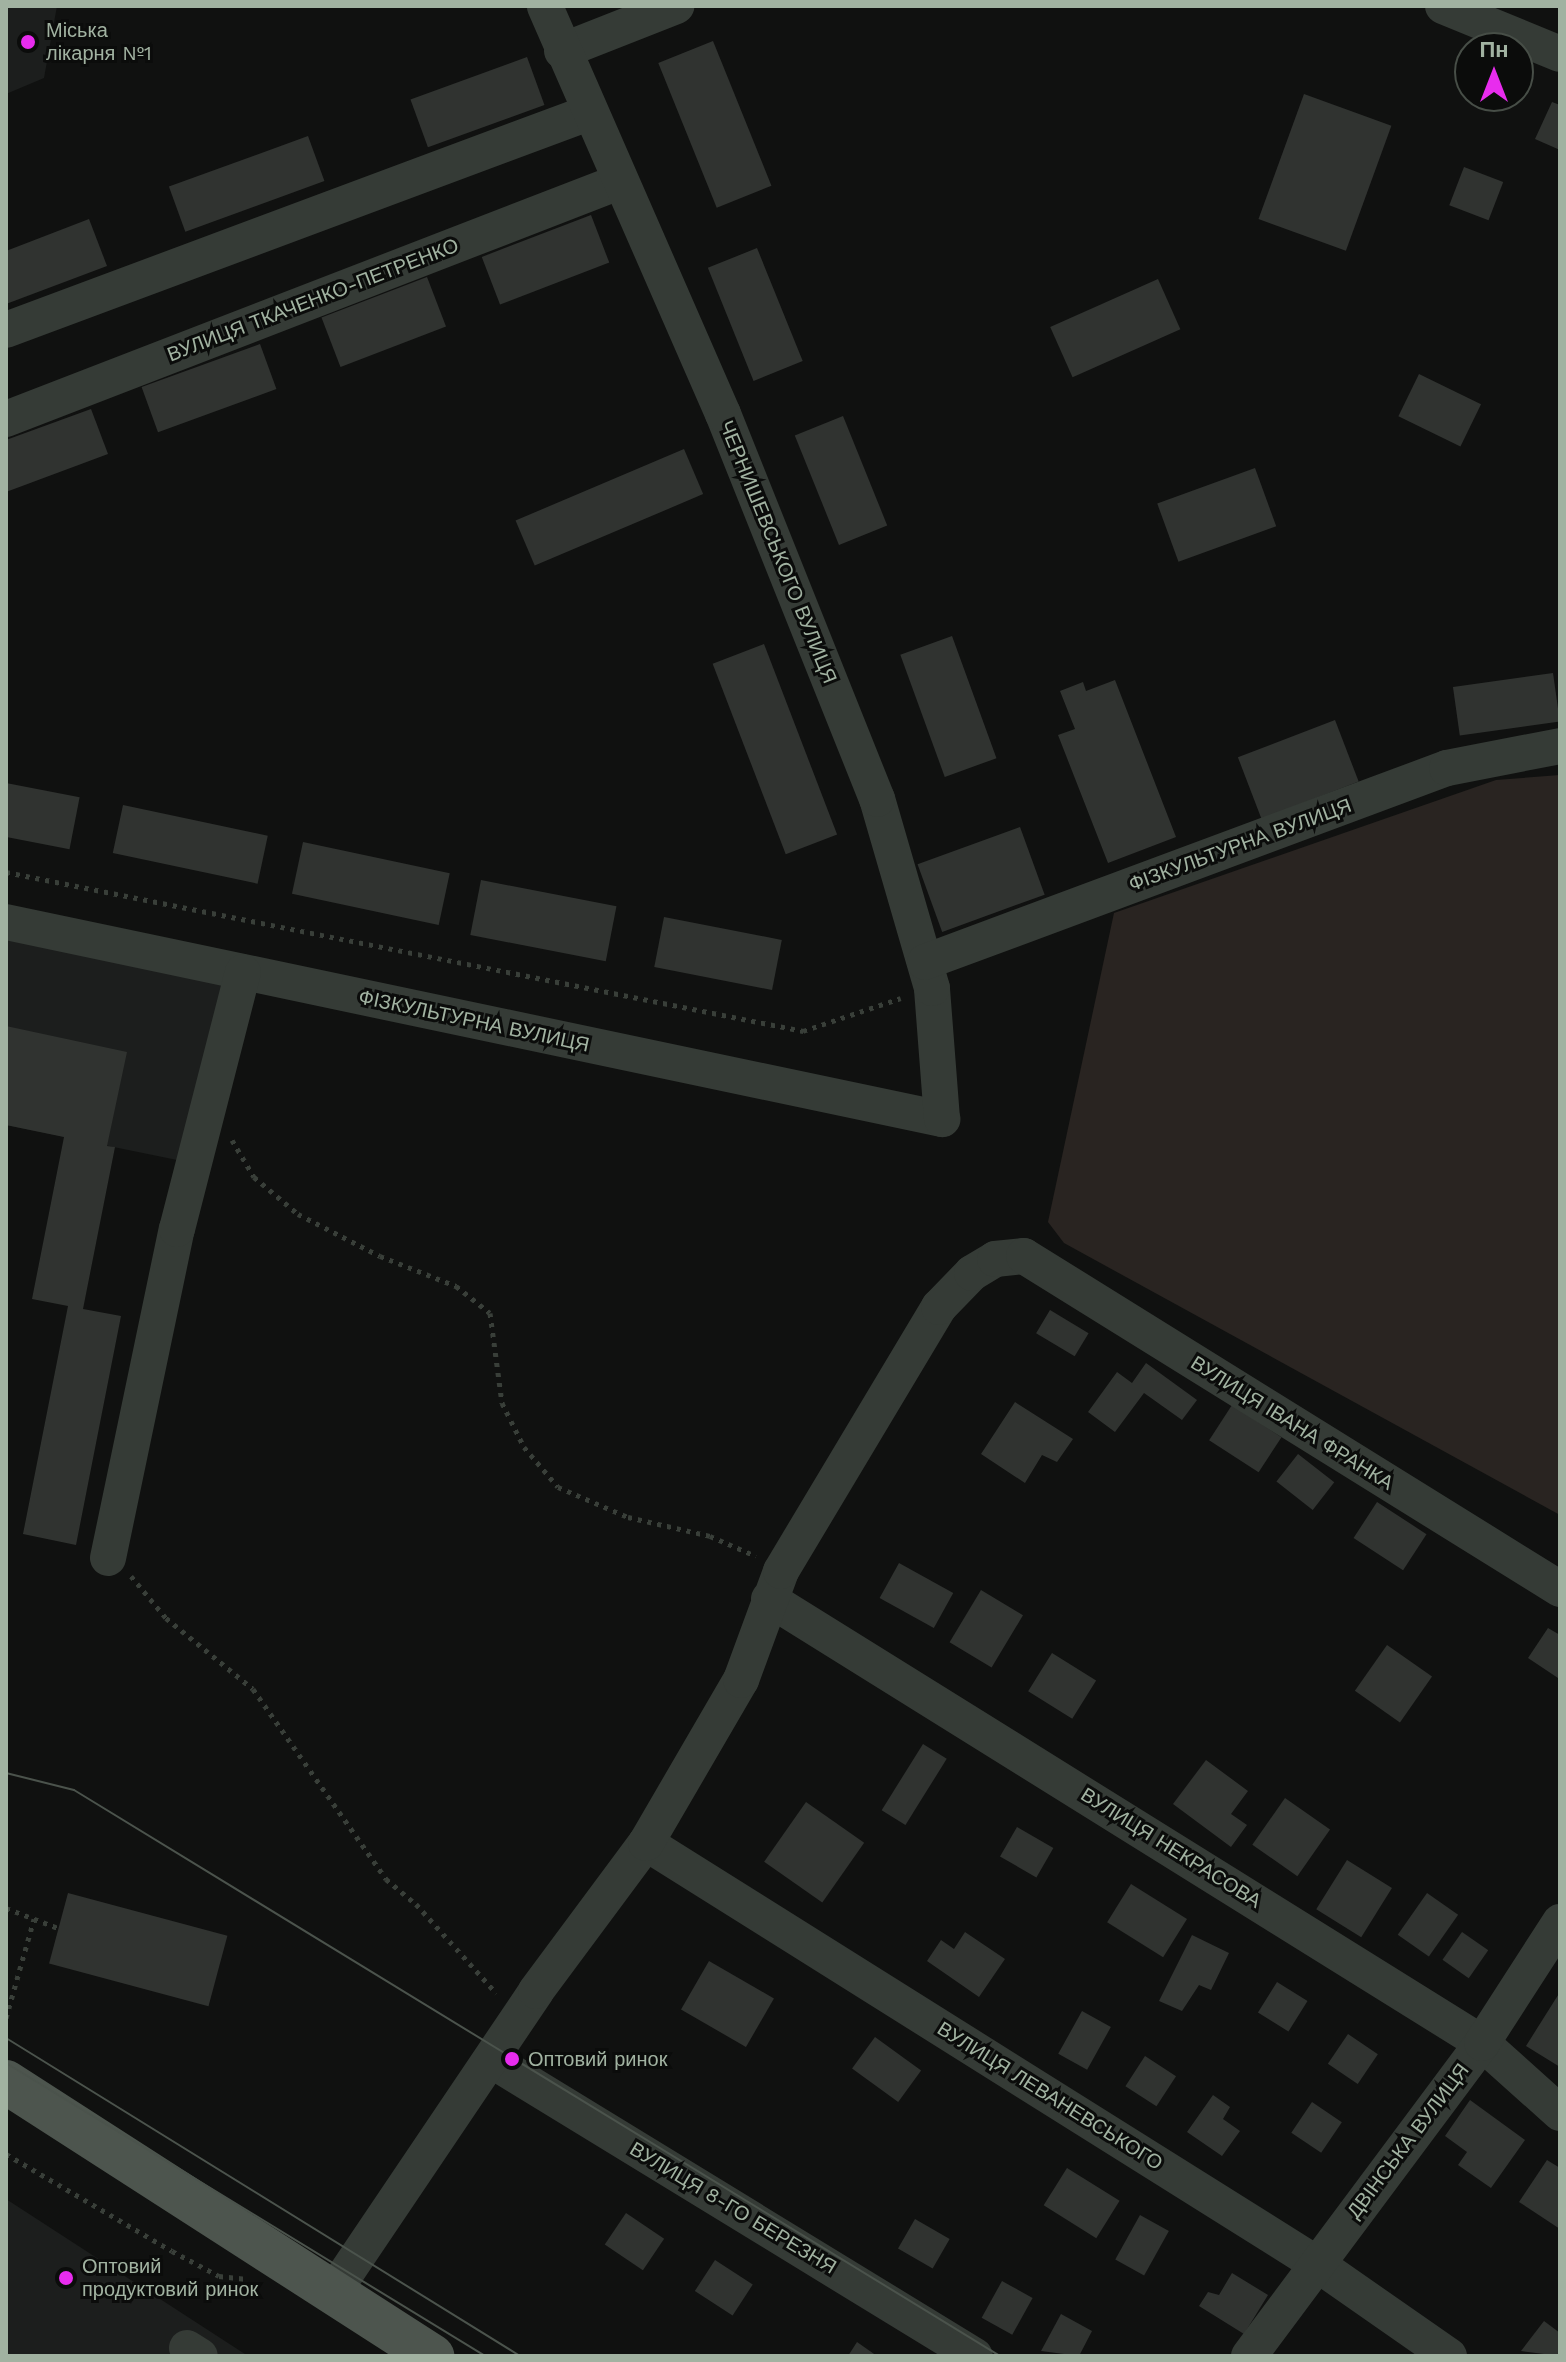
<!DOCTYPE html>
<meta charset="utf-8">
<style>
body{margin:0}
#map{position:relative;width:1566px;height:2362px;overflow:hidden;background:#101110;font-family:"Work Sans",sans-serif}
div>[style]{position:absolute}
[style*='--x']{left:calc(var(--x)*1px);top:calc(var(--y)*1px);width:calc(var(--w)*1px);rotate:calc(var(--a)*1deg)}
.built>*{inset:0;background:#1c1e1d}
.green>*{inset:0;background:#292421}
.building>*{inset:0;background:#303330;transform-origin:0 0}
.path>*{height:5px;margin-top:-2.5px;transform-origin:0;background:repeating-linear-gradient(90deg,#393f39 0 4px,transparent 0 10px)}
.minor>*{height:36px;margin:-18px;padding:0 18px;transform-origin:18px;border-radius:18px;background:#353b36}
.major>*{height:44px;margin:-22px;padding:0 22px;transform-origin:22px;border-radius:22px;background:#4d554e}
.tram>*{height:2px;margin:-1px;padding:0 1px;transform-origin:1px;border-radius:1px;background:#4b534c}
.dots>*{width:22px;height:22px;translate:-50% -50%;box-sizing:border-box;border:4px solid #0b0c0b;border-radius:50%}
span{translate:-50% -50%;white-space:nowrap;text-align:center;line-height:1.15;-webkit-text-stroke:6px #0b0c0b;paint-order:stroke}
.poi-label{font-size:20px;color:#a1b2a1}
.left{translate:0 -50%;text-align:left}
.street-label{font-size:20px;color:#a1b2a1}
.frame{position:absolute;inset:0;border:8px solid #a1b2a1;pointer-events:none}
.north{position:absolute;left:1454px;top:32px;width:80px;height:80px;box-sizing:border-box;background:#0b0c0b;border:2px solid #474e47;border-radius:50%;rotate:0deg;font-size:22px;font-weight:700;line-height:32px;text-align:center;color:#a1b2a1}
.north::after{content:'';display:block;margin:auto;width:28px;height:36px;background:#e82cee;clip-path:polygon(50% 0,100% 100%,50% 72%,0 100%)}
</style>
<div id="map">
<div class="built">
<i style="clip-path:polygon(6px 6px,57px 6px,44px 78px,6px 94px)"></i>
<i style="clip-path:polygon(6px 931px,228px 977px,182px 1161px,6px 1125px)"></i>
<i style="clip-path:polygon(6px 2199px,248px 2356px,6px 2356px)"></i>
</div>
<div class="green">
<i style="clip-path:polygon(1560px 775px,1560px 1515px,1064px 1243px,1048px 1222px,1114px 913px,1496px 780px)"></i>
</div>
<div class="building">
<i style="left:713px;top:41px;width:156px;height:59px;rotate:68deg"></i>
<i style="left:527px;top:57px;width:51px;height:124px;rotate:70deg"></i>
<i style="left:1304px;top:94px;width:93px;height:133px;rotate:20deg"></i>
<i style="clip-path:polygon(1552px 102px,1560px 105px,1560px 150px,1535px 139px)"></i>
<i style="left:308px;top:136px;width:48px;height:148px;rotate:70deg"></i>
<i style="left:1464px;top:167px;width:42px;height:41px;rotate:21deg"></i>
<i style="left:591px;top:215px;width:51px;height:117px;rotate:69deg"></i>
<i style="clip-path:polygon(89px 219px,107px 266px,6px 304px,6px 251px)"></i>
<i style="left:757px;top:248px;width:122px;height:53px;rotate:68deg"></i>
<i style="left:427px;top:277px;width:53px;height:113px;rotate:69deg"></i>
<i style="left:1158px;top:279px;width:55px;height:118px;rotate:66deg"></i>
<i style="left:260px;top:344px;width:48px;height:126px;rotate:70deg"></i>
<i style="left:1419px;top:374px;width:69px;height:47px;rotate:26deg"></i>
<i style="clip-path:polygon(91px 409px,108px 454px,6px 492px,6px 440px)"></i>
<i style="left:843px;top:416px;width:118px;height:52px;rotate:68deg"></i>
<i style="left:684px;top:449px;width:49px;height:183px;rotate:67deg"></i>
<i style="left:1255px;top:468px;width:62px;height:104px;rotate:70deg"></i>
<i style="left:952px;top:636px;width:130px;height:55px;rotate:70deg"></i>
<i style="left:764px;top:644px;width:204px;height:55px;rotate:69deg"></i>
<i style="left:1553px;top:673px;width:49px;height:101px;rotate:82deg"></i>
<i style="clip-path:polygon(1115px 680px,1176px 837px,1108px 863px,1058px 735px,1075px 729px,1060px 691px,1083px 682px,1086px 691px)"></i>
<i style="left:1335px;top:720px;width:66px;height:104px;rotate:69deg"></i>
<i style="left:6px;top:783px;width:75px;height:53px;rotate:11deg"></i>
<i style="left:123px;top:805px;width:148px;height:49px;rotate:12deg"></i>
<i style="left:1020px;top:827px;width:72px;height:109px;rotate:70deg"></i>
<i style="left:303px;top:842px;width:150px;height:53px;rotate:12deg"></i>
<i style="left:481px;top:880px;width:138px;height:56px;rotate:11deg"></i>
<i style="left:664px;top:917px;width:120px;height:51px;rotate:11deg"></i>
<i style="clip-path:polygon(6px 1026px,127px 1052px,107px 1146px,115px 1147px,83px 1309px,121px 1316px,76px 1545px,23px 1534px,68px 1306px,32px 1299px,64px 1137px,6px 1125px)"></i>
<i style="left:1050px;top:1310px;width:45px;height:27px;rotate:31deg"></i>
<i style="clip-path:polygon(1146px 1363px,1197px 1400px,1182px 1420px,1144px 1393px,1115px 1432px,1088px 1412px,1117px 1372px,1132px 1383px)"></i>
<i style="clip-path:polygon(1015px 1402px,1073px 1439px,1057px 1462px,1042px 1455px,1025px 1483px,981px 1454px)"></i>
<i style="left:1232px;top:1405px;width:59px;height:42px;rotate:33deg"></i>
<i style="left:1298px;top:1454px;width:46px;height:35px;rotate:38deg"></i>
<i style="left:1377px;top:1502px;width:59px;height:43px;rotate:33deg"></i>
<i style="left:899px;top:1563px;width:62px;height:40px;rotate:29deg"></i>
<i style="left:981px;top:1590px;width:49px;height:61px;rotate:31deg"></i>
<i style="clip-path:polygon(1548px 1628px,1560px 1635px,1558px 1678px,1528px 1658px)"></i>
<i style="left:1387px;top:1645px;width:55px;height:56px;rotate:35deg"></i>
<i style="left:1052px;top:1653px;width:52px;height:45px;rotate:32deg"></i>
<i style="left:923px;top:1744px;width:28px;height:78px;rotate:32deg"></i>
<i style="clip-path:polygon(1206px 1760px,1248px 1791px,1231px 1814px,1247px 1825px,1231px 1847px,1173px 1804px)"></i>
<i style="left:1285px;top:1798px;width:55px;height:57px;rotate:35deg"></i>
<i style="left:806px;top:1802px;width:71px;height:73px;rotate:35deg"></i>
<i style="left:1017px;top:1827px;width:42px;height:34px;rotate:30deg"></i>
<i style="left:1347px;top:1860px;width:53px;height:58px;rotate:32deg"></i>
<i style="left:1131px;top:1884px;width:66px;height:45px;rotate:32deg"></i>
<i style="left:68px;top:1893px;width:165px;height:73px;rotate:15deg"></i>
<i style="left:1427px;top:1893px;width:38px;height:51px;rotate:35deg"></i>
<i style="clip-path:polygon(965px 1932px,1005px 1959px,979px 1997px,927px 1961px,941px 1940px,954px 1949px)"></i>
<i style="left:1462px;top:1932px;width:32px;height:34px;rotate:35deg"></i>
<i style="clip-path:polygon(1192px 1935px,1229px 1953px,1211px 1990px,1199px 1985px,1182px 2011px,1159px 2001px)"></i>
<i style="left:709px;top:1961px;width:75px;height:56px;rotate:30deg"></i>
<i style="left:1277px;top:1982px;width:36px;height:36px;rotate:32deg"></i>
<i style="clip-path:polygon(1560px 1992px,1560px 2067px,1526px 2046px)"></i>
<i style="left:1082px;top:2011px;width:33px;height:49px;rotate:29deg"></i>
<i style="left:1348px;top:2034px;width:36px;height:36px;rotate:34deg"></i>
<i style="left:875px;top:2037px;width:57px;height:39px;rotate:36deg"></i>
<i style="left:1145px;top:2056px;width:37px;height:36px;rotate:33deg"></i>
<i style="clip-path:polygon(1213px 2095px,1230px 2107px,1223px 2119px,1240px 2131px,1222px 2156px,1187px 2132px)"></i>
<i style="clip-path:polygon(1470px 2100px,1525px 2140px,1491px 2188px,1458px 2165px,1467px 2152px,1445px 2136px)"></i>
<i style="left:1312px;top:2102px;width:36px;height:37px;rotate:34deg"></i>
<i style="clip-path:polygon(1547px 2160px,1560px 2168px,1560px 2229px,1519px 2202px)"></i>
<i style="left:1067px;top:2168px;width:62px;height:44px;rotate:32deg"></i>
<i style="left:626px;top:2213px;width:46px;height:38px;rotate:34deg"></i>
<i style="left:1140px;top:2215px;width:33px;height:51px;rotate:29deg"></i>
<i style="left:915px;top:2219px;width:40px;height:34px;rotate:30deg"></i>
<i style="left:715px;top:2260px;width:45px;height:37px;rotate:33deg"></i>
<i style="clip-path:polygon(1232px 2273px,1268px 2295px,1244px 2334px,1199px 2306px,1208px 2292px,1219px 2295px)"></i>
<i style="left:1002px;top:2281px;width:35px;height:42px;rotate:29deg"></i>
<i style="clip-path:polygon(1061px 2314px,1092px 2331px,1079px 2356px,1041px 2351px)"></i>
<i style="clip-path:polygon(1544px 2321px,1560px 2333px,1560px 2356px,1521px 2351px)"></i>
<i style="clip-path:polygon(857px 2342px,877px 2356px,848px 2356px)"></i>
</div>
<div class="path">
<i style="--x:6;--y:872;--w:813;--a:11.28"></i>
<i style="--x:803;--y:1031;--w:103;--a:-18.6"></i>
<i style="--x:232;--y:1140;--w:43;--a:59.3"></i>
<i style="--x:254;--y:1177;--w:57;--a:40.1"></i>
<i style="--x:298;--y:1214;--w:92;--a:27.1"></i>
<i style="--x:380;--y:1256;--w:82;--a:21.5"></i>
<i style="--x:456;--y:1286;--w:43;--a:38.5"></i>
<i style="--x:490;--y:1313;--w:91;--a:82.4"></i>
<i style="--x:502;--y:1403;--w:49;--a:63.4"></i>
<i style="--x:524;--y:1447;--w:52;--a:49.6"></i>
<i style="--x:558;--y:1487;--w:76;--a:23.2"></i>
<i style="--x:628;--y:1517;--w:84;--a:13"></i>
<i style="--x:710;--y:1536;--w:50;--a:23.5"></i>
<i style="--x:131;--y:1576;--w:55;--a:50.2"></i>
<i style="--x:166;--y:1618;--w:112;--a:39.2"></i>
<i style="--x:253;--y:1689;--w:232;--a:55"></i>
<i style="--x:386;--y:1879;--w:39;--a:40"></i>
<i style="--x:416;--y:1904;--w:120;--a:48"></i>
<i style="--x:6;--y:1908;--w:56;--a:21"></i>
<i style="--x:6;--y:2018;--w:103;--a:-74.2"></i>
<i style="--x:6;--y:2154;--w:192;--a:30.3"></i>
<i style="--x:172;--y:2251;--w:53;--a:28"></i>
<i style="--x:219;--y:2276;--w:28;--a:6"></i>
</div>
<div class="minor">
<i style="--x:1443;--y:6;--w:126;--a:22.3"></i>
<i style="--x:562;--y:51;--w:123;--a:-21.5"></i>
<i style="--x:6;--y:330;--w:621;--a:-20.45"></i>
<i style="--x:6;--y:419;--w:657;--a:-21.14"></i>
<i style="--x:6;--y:922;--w:957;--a:11.89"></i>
<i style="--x:942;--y:1119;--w:131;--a:-94.4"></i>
<i style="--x:932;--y:988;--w:197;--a:-106.2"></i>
<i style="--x:877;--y:799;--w:415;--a:-111.8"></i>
<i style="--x:723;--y:414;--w:445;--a:-113.6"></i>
<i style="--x:925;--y:962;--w:557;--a:-20.39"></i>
<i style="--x:1447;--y:768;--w:115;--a:-11"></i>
<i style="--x:108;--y:1558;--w:336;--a:-78.2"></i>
<i style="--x:177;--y:1229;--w:265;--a:-75.6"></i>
<i style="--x:769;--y:1599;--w:840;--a:31.91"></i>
<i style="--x:1482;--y:2043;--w:105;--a:41.9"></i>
<i style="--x:646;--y:1843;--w:792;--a:32.11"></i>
<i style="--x:1317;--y:2264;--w:161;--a:34.9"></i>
<i style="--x:491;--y:2060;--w:567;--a:31.45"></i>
<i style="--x:332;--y:2294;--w:365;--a:-56"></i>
<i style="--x:536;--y:1991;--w:184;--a:-53.4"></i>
<i style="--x:646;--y:1843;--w:189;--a:-59.8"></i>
<i style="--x:741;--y:1680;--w:116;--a:-69.8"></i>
<i style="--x:781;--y:1571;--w:308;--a:-59.1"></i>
<i style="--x:939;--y:1307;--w:47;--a:-45.9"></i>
<i style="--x:972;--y:1273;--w:27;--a:-31"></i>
<i style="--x:995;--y:1259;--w:29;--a:-6"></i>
<i style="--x:1024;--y:1256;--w:631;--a:31.85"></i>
<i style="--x:187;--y:2348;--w:15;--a:32"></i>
<i style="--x:1249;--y:2356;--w:390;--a:-53.3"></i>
<i style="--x:1482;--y:2043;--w:144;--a:-57.2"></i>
</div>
<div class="major">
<i style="--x:6;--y:2082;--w:507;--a:32.75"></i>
</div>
<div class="tram">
<i style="--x:6;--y:1773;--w:70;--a:14"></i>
<i style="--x:74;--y:1790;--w:1085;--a:31.43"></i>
<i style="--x:6;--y:2038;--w:604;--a:31.74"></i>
<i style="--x:6;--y:2063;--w:562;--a:31.45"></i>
</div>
<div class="dots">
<i style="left:28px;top:42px;background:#e82cee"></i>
<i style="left:512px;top:2059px;background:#e82cee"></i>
<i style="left:66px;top:2278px;background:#e82cee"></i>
</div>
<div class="poi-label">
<span class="left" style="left:46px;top:42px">Міська<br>лікарня №1</span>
<span class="left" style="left:528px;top:2059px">Оптовий ринок</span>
<span class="left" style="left:82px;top:2278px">Оптовий<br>продуктовий ринок</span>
</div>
<div class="street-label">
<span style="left:313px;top:300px;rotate:-21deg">ВУЛИЦЯ ТКАЧЕНКО-ПЕТРЕНКО</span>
<span style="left:778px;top:552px;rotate:68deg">ЧЕРНИШЕВСЬКОГО ВУЛИЦЯ</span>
<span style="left:1240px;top:845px;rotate:-20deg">ФІЗКУЛЬТУРНА ВУЛИЦЯ</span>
<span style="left:474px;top:1021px;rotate:12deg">ФІЗКУЛЬТУРНА ВУЛИЦЯ</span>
<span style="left:1292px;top:1423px;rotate:32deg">ВУЛИЦЯ ІВАНА ФРАНКА</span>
<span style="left:1171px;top:1848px;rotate:32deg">ВУЛИЦЯ НЕКРАСОВА</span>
<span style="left:1050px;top:2096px;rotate:32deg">ВУЛИЦЯ ЛЕВАНЕВСЬКОГО</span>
<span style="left:1408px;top:2141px;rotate:-53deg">ДВІНСЬКА ВУЛИЦЯ</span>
<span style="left:733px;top:2208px;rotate:31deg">ВУЛИЦЯ 8-ГО БЕРЕЗНЯ</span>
</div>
<div class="frame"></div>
<div class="north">Пн</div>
</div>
